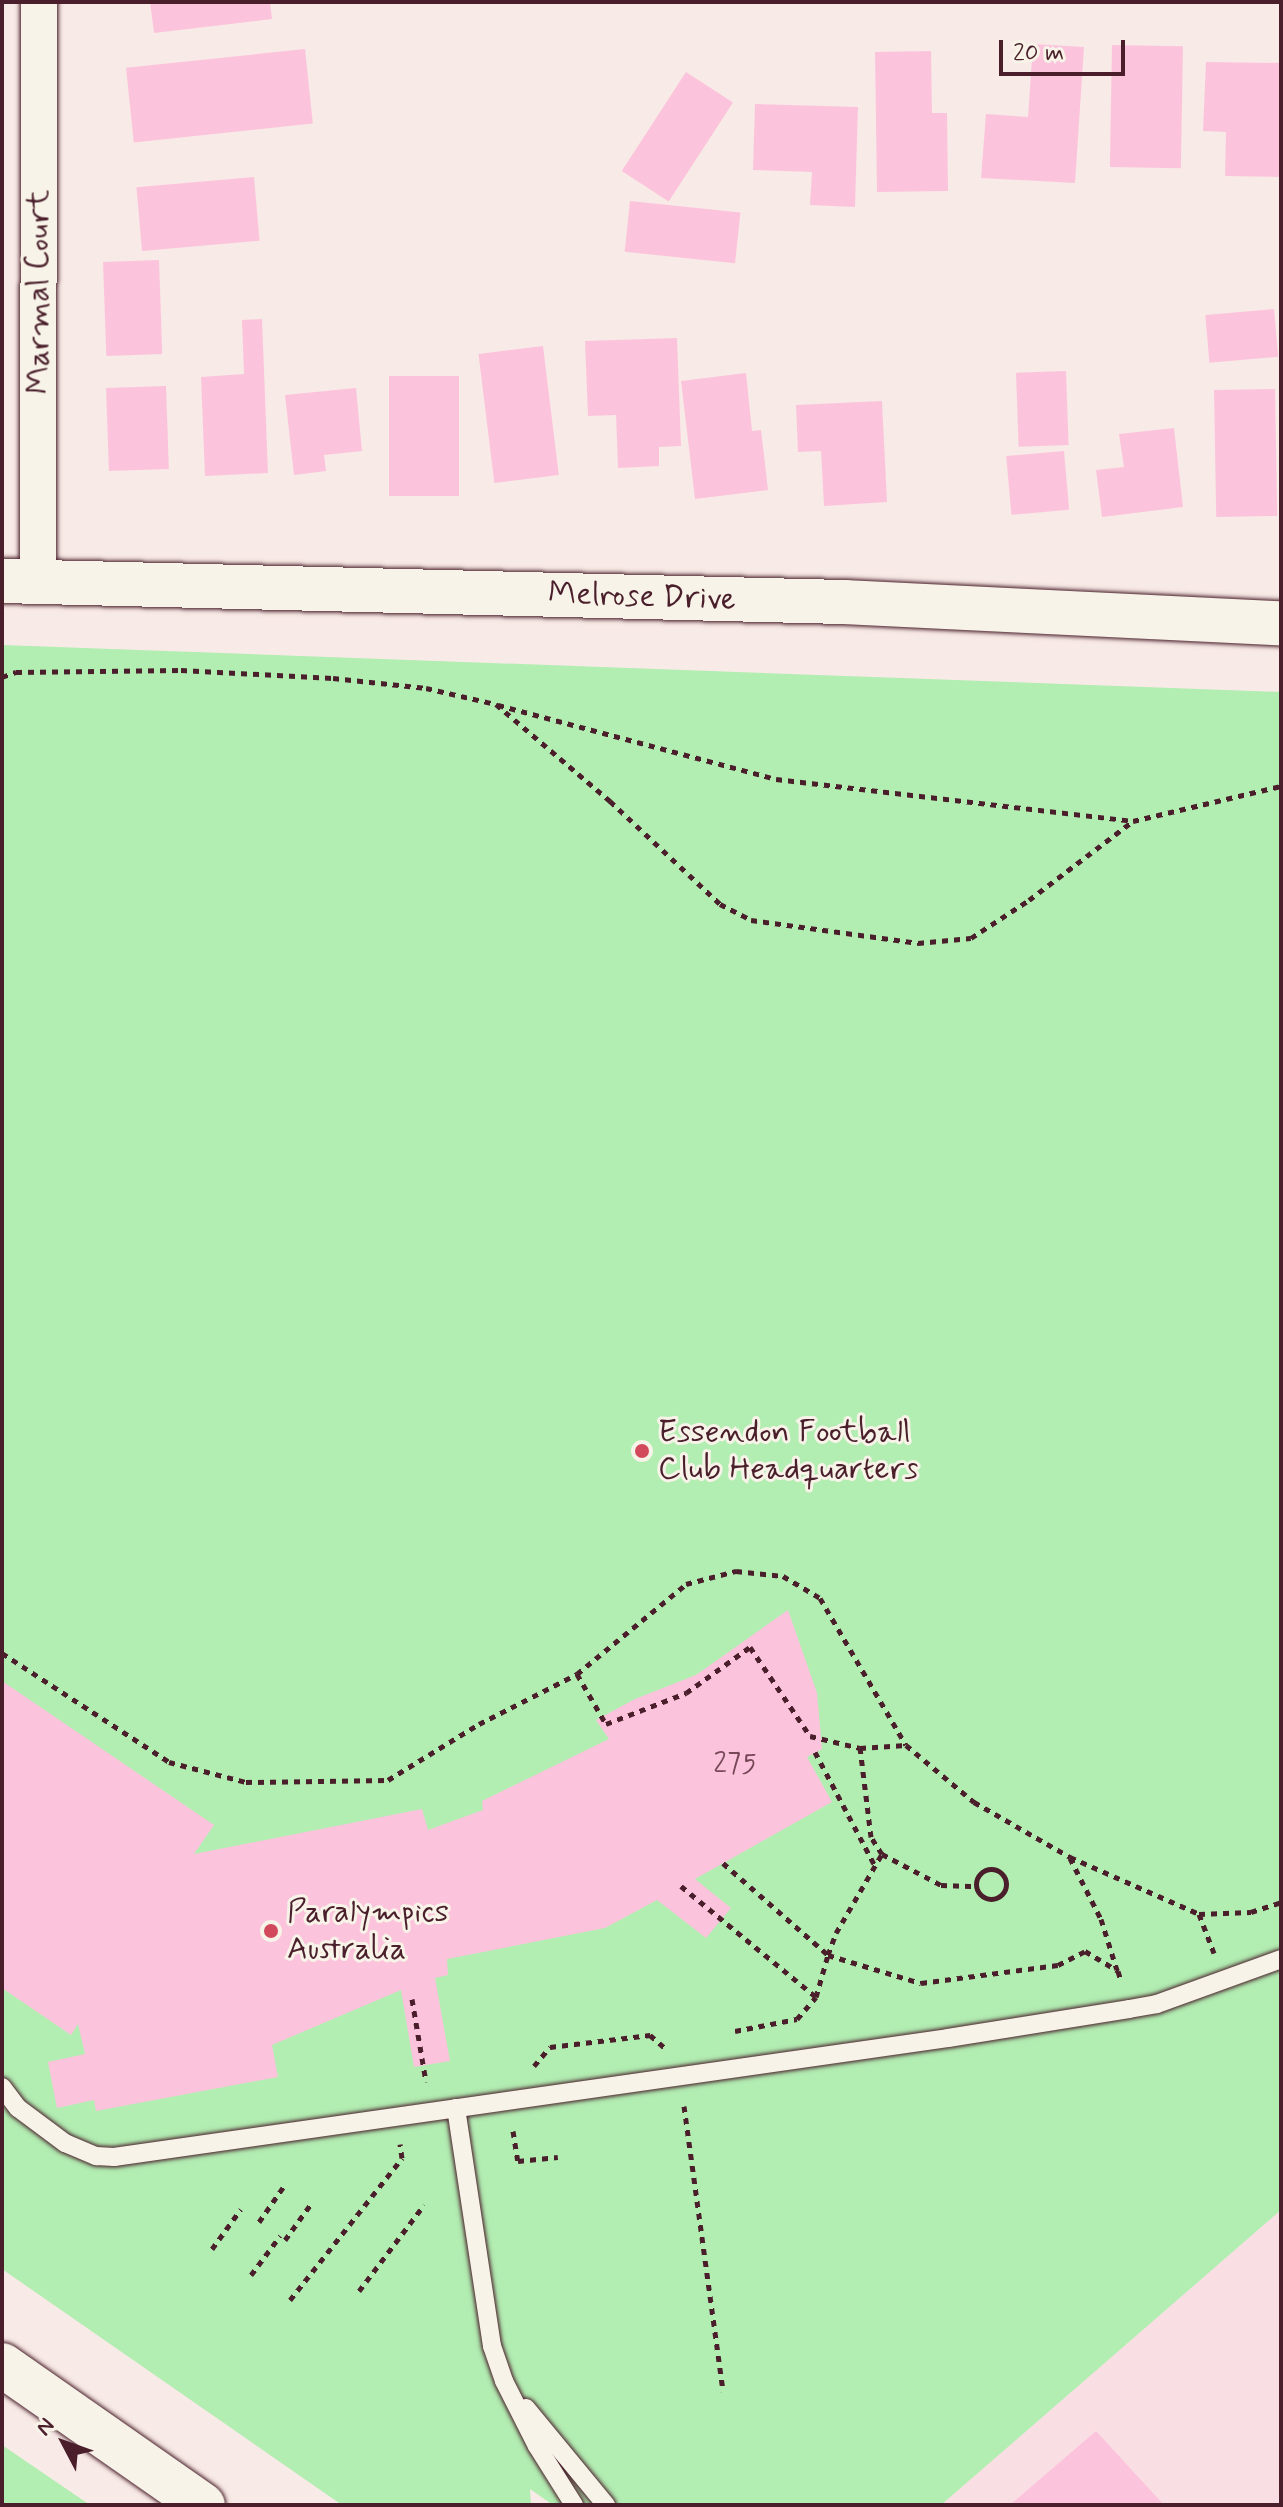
<!DOCTYPE html>
<style>
body{margin:0}
#map{position:relative;width:1283px;height:2507px;overflow:hidden;background:#f8eae6;font-family:Mynerve,sans-serif}
div>[style]{position:absolute}
[style*='--x']{left:calc(var(--x)*1px);top:calc(var(--y)*1px);width:calc(var(--w)*1px);rotate:calc(var(--a)*1deg)}
.built>*{inset:0;background:#f9dfe3}
.green>*{inset:0;background:#b2edb2}
.building>*{inset:0;background:#fcc4dc;transform-origin:0 0}
.path>*{height:5px;margin-top:-2.5px;transform-origin:0;background:repeating-linear-gradient(90deg,#4a1f2b 0 6px,transparent 0 12px)}
.path>.ring{margin:-2.5px;padding:0;box-sizing:content-box;background:none;border:5px solid #4a1f2b;border-radius:50%}
.roads{filter:drop-shadow(0 0 2px #4a1f2b) drop-shadow(0 0 2px #4a1f2b)}
.lane>*{height:18px;margin:-9px;padding:0 9px;transform-origin:9px;border-radius:9px;background:#f7f3e8}
.street>*{height:36px;margin:-18px;padding:0 18px;transform-origin:18px;border-radius:18px;background:#f7f3e8}
.secondary>*{height:44px;margin:-22px;padding:0 22px;transform-origin:22px;border-radius:22px;background:#f7f3e8}
.dots>*{width:22px;height:22px;translate:-50% -50%;box-sizing:border-box;border:4px solid #f7f3e8;border-radius:50%}
span{translate:-50% -50%;white-space:nowrap;text-align:center;line-height:1.15;-webkit-text-stroke:6px #f7f3e8;paint-order:stroke}
.number-label{font-size:28px;color:#764857}
.number-label span{-webkit-text-stroke-width:0}
.street-label{font-size:32px;color:#4a1f2b}
.poi-label{font-size:32px;color:#4a1f2b}
.left{translate:0 -50%;text-align:left}
.frame{position:absolute;inset:0;border:4px solid #4a1f2b;pointer-events:none}
.north{position:absolute;left:24px;top:2403px;width:80px;height:80px;-webkit-text-stroke:6px #f7f3e8;paint-order:stroke;rotate:311deg;font-size:22px;font-weight:700;line-height:32px;text-align:center;color:#4a1f2b}
.north::after{content:'';display:block;margin:auto;width:28px;height:36px;background:#4a1f2b;clip-path:polygon(50% 0,100% 100%,50% 72%,0 100%)}
.scale{position:absolute;left:999px;top:40px;width:126px;height:36px;box-sizing:border-box;border:4px solid #4a1f2b;border-top:0;padding-left:10px;font-size:24px;line-height:28px;white-space:nowrap;color:#4a1f2b;-webkit-text-stroke:6px #f7f3e8;paint-order:stroke}
</style>
<div id="map">
<div class="built">
<i style="clip-path:polygon(1281px 2210px,1281px 2505px,941px 2505px)"></i>
</div>
<div class="green">
<i style="clip-path:polygon(2px 645px,1281px 692px,1281px 2210px,941px 2505px,553px 2505px,530px 2489px,531px 2505px,342px 2505px,2px 2269px)"></i>
<i style="clip-path:polygon(2px 2445px,90px 2505px,2px 2505px)"></i>
</div>
<div class="building">
<i style="clip-path:polygon(150px 2px,270px 2px,272px 19px,154px 33px)"></i>
<i style="clip-path:polygon(1033px 44px,1084px 47px,1075px 183px,981px 178px,986px 114px,1028px 117px)"></i>
<i style="left:1112px;top:45px;width:71px;height:122px;rotate:1deg"></i>
<i style="left:305px;top:49px;width:75px;height:180px;rotate:84deg"></i>
<i style="clip-path:polygon(931px 51px,932px 113px,947px 113px,948px 191px,877px 192px,875px 52px)"></i>
<i style="clip-path:polygon(1206px 62px,1281px 63px,1281px 177px,1225px 176px,1226px 132px,1203px 131px)"></i>
<i style="left:686px;top:72px;width:56px;height:118px;rotate:33deg"></i>
<i style="clip-path:polygon(755px 104px,858px 107px,855px 207px,810px 205px,812px 172px,753px 170px)"></i>
<i style="left:254px;top:177px;width:64px;height:118px;rotate:85deg"></i>
<i style="left:630px;top:201px;width:111px;height:51px;rotate:6deg"></i>
<i style="left:159px;top:260px;width:94px;height:56px;rotate:88deg"></i>
<i style="left:1274px;top:309px;width:48px;height:69px;rotate:85deg"></i>
<i style="clip-path:polygon(262px 319px,268px 473px,205px 476px,201px 377px,244px 374px,242px 320px)"></i>
<i style="clip-path:polygon(677px 338px,681px 446px,659px 447px,659px 466px,618px 468px,616px 415px,588px 416px,585px 341px)"></i>
<i style="left:543px;top:346px;width:130px;height:65px;rotate:83deg"></i>
<i style="left:1066px;top:371px;width:74px;height:50px;rotate:88deg"></i>
<i style="clip-path:polygon(746px 373px,752px 431px,761px 430px,768px 490px,695px 499px,681px 381px)"></i>
<i style="left:389px;top:376px;width:70px;height:120px"></i>
<i style="left:166px;top:386px;width:83px;height:60px;rotate:88deg"></i>
<i style="clip-path:polygon(356px 388px,362px 451px,324px 455px,326px 471px,294px 475px,285px 395px)"></i>
<i style="left:1275px;top:389px;width:127px;height:61px;rotate:89deg"></i>
<i style="clip-path:polygon(882px 401px,887px 502px,824px 506px,821px 451px,798px 452px,796px 405px)"></i>
<i style="clip-path:polygon(1174px 428px,1183px 507px,1102px 517px,1096px 470px,1124px 467px,1119px 434px)"></i>
<i style="left:1064px;top:451px;width:59px;height:58px;rotate:85deg"></i>
<i style="clip-path:polygon(788px 1610px,817px 1693px,822px 1749px,807px 1757px,832px 1802px,695px 1879px,731px 1908px,706px 1938px,657px 1900px,605px 1928px,447px 1959px,448px 1975px,435px 1978px,450px 2061px,414px 2067px,401px 1990px,272px 2045px,278px 2077px,96px 2111px,94px 2100px,57px 2108px,48px 2062px,85px 2054px,78px 2024px,71px 2035px,2px 1988px,2px 1681px,214px 1825px,194px 1854px,422px 1809px,428px 1830px,483px 1810px,482px 1801px,609px 1739px,596px 1720px,635px 1699px,696px 1675px)"></i>
<i style="clip-path:polygon(1096px 2431px,1164px 2505px,1010px 2505px)"></i>
</div>
<div class="path">
<i style="--x:2;--y:677;--w:15;--a:-20"></i>
<i style="--x:16;--y:672;--w:165;--a:-0.7"></i>
<i style="--x:181;--y:670;--w:152;--a:3"></i>
<i style="--x:333;--y:678;--w:94;--a:6.1"></i>
<i style="--x:426;--y:688;--w:72;--a:12.9"></i>
<i style="--x:496;--y:704;--w:150;--a:40.4"></i>
<i style="--x:610;--y:801;--w:151;--a:43.1"></i>
<i style="--x:720;--y:904;--w:35;--a:27"></i>
<i style="--x:751;--y:920;--w:169;--a:7.8"></i>
<i style="--x:918;--y:943;--w:53;--a:-5.4"></i>
<i style="--x:971;--y:938;--w:69;--a:-33.2"></i>
<i style="--x:1029;--y:900;--w:131;--a:-37.2"></i>
<i style="--x:498;--y:705;--w:288;--a:14.9"></i>
<i style="--x:776;--y:779;--w:359;--a:6.7"></i>
<i style="--x:1133;--y:821;--w:152;--a:-13.3"></i>
<i style="--x:2;--y:1653;--w:199;--a:33.1"></i>
<i style="--x:169;--y:1762;--w:80;--a:14.6"></i>
<i style="--x:246;--y:1782;--w:142;--a:-0.8"></i>
<i style="--x:388;--y:1780;--w:107;--a:-31.6"></i>
<i style="--x:479;--y:1724;--w:110;--a:-27"></i>
<i style="--x:577;--y:1674;--w:141;--a:-39.5"></i>
<i style="--x:686;--y:1584;--w:52;--a:-14.6"></i>
<i style="--x:736;--y:1571;--w:47;--a:6.1"></i>
<i style="--x:783;--y:1576;--w:43;--a:30.7"></i>
<i style="--x:820;--y:1598;--w:170;--a:59.7"></i>
<i style="--x:906;--y:1745;--w:89;--a:40"></i>
<i style="--x:974;--y:1802;--w:111;--a:29.8"></i>
<i style="--x:1070;--y:1857;--w:141;--a:23.8"></i>
<i style="--x:1199;--y:1914;--w:42;--a:69"></i>
<i style="--x:577;--y:1674;--w:58;--a:59.9"></i>
<i style="--x:606;--y:1724;--w:86;--a:-21.2"></i>
<i style="--x:686;--y:1693;--w:79;--a:-35.7"></i>
<i style="--x:750;--y:1647;--w:107;--a:56"></i>
<i style="--x:810;--y:1736;--w:51;--a:13.5"></i>
<i style="--x:815;--y:1752;--w:127;--a:62.2"></i>
<i style="--x:882;--y:1854;--w:20;--a:-123"></i>
<i style="--x:871;--y:1837;--w:90;--a:-97"></i>
<i style="--x:860;--y:1748;--w:46;--a:-3.7"></i>
<i style="--x:1070;--y:1858;--w:68;--a:63.1"></i>
<i style="--x:1101;--y:1919;--w:53;--a:72.6"></i>
<i style="--x:723;--y:1863;--w:140;--a:41.2"></i>
<i style="--x:828;--y:1955;--w:23;--a:-70"></i>
<i style="--x:836;--y:1933;--w:91;--a:-59.8"></i>
<i style="--x:882;--y:1854;--w:67;--a:27.7"></i>
<i style="--x:941;--y:1885;--w:36;--a:2"></i>
<i class="ring" style="left:976px;top:1869px;width:25px;height:25px"></i>
<i style="--x:681;--y:1886;--w:175;--a:39.4"></i>
<i style="--x:1199;--y:1914;--w:52;--a:-2.2"></i>
<i style="--x:1251;--y:1912;--w:32;--a:-18"></i>
<i style="--x:412;--y:1999;--w:84;--a:80.4"></i>
<i style="--x:735;--y:2031;--w:63;--a:-11"></i>
<i style="--x:797;--y:2019;--w:29;--a:-49"></i>
<i style="--x:816;--y:1997;--w:44;--a:-74.1"></i>
<i style="--x:828;--y:1955;--w:97;--a:16.8"></i>
<i style="--x:921;--y:1983;--w:138;--a:-7.5"></i>
<i style="--x:1058;--y:1965;--w:30;--a:-27"></i>
<i style="--x:1085;--y:1951;--w:39;--a:31"></i>
<i style="--x:1118;--y:1971;--w:10;--a:73"></i>
<i style="--x:534;--y:2066;--w:25;--a:-50"></i>
<i style="--x:550;--y:2047;--w:101;--a:-6.8"></i>
<i style="--x:650;--y:2035;--w:20;--a:41"></i>
<i style="--x:684;--y:2106;--w:288;--a:82.2"></i>
<i style="--x:513;--y:2131;--w:30;--a:81"></i>
<i style="--x:518;--y:2161;--w:40;--a:-5.7"></i>
<i style="--x:259;--y:2222;--w:44;--a:-55.2"></i>
<i style="--x:285;--y:2240;--w:44;--a:-54.2"></i>
<i style="--x:212;--y:2249;--w:49;--a:-54.1"></i>
<i style="--x:251;--y:2275;--w:49;--a:-53.4"></i>
<i style="--x:359;--y:2291;--w:108;--a:-52.9"></i>
<i style="--x:290;--y:2300;--w:181;--a:-51.7"></i>
<i style="--x:402;--y:2158;--w:14;--a:-98"></i>
</div>
<div class="roads">
<div class="lane">
<i style="--x:2;--y:2087;--w:26;--a:53"></i>
<i style="--x:18;--y:2108;--w:59;--a:36.7"></i>
<i style="--x:65;--y:2143;--w:34;--a:23"></i>
<i style="--x:96;--y:2156;--w:18;--a:3"></i>
<i style="--x:114;--y:2157;--w:842;--a:-8.12"></i>
<i style="--x:948;--y:2038;--w:183;--a:-9.1"></i>
<i style="--x:1129;--y:2009;--w:28;--a:-10"></i>
<i style="--x:1157;--y:2004;--w:132;--a:-19.9"></i>
<i style="--x:456;--y:2108;--w:241;--a:81.4"></i>
<i style="--x:492;--y:2346;--w:37;--a:71"></i>
<i style="--x:504;--y:2381;--w:73;--a:63.1"></i>
<i style="--x:537;--y:2446;--w:70;--a:57.9"></i>
<i style="--x:526;--y:2408;--w:126;--a:50.5"></i>
</div>
<div class="street">
<i style="--x:38;--y:581;--w:579;--a:-89.9"></i>
</div>
<div class="secondary">
<i style="--x:2;--y:581;--w:843;--a:1.43"></i>
<i style="--x:845;--y:602;--w:437;--a:2.8"></i>
<i style="--x:2;--y:2365;--w:245;--a:34.9"></i>
</div>
</div>
<div class="dots">
<i style="left:642px;top:1451px;background:#d1495b"></i>
<i style="left:271px;top:1931px;background:#d1495b"></i>
</div>
<div class="number-label">
<span style="left:735px;top:1765px">275</span>
</div>
<div class="street-label">
<span style="left:39px;top:292px;rotate:-90deg">Marmal Court</span>
<span style="left:642px;top:597px;rotate:2deg">Melrose Drive</span>
</div>
<div class="poi-label">
<span class="left" style="left:658px;top:1451px">Essendon Football<br>Club Headquarters</span>
<span class="left" style="left:287px;top:1931px">Paralympics<br>Australia</span>
</div>
<div class="frame"></div>
<div class="north">N</div>
<div class="scale">20 m</div>
</div>
